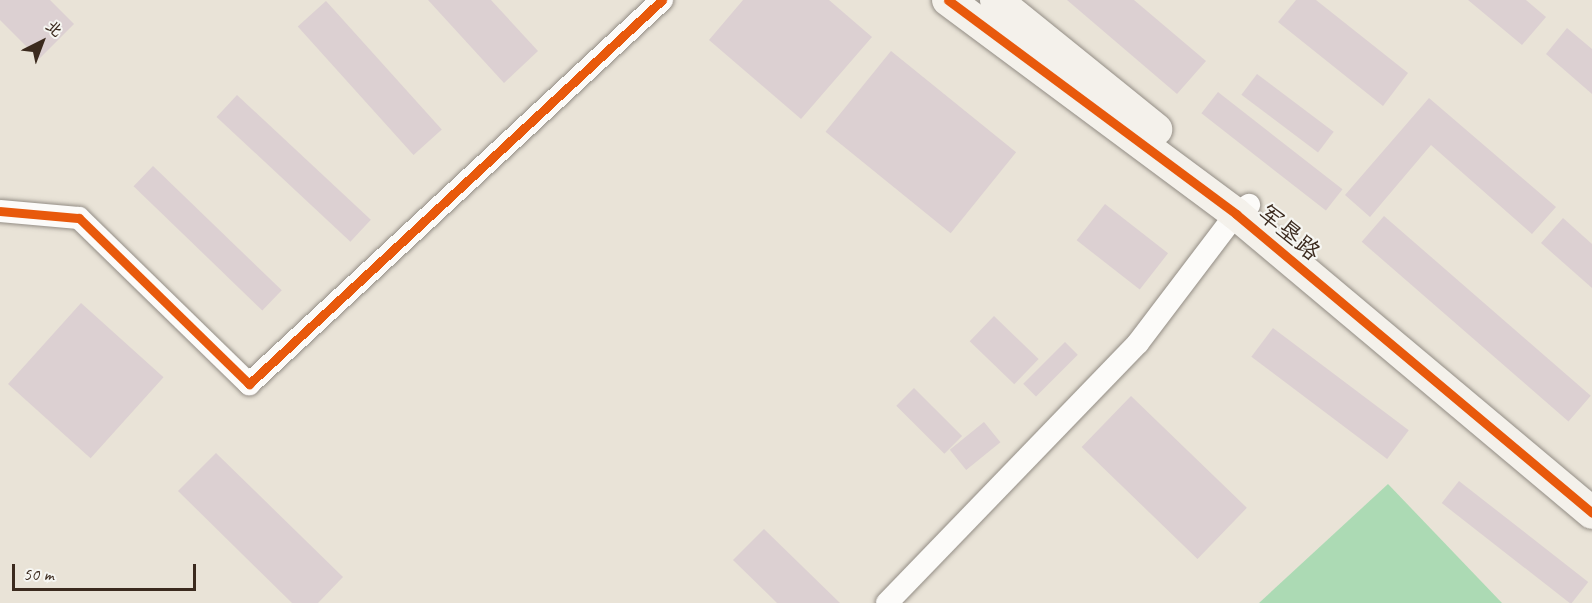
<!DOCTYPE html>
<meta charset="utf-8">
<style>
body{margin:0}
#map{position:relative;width:1592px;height:603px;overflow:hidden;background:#e9e3d7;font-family:Caveat,"LXGW WenKai TC",sans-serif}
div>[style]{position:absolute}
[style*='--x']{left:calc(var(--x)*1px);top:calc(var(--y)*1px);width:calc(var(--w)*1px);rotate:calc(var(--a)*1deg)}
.green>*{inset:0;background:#acdab4}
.building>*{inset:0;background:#dcd0d2;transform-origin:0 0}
.roads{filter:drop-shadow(0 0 2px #938d85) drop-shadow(0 0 2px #938d85)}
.street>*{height:22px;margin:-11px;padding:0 11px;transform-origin:11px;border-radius:11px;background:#fcfbf9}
.secondary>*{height:32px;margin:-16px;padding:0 16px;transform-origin:16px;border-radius:16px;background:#f4f1eb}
.cycleway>*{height:9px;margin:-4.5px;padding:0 4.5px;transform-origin:4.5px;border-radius:4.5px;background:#e8590c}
span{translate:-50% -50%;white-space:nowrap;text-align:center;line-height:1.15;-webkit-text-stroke:4.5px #f6f6f2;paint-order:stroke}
.street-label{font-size:24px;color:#3b2a1e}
.north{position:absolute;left:12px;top:12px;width:60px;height:60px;-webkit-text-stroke:4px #f6f6f2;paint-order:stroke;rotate:42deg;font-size:16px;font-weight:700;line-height:24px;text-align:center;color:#3b2a1e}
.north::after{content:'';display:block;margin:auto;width:21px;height:27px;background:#3b2a1e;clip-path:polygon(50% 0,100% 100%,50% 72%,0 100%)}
.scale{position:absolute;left:12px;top:564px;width:184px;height:27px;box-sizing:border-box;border:3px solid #3b2a1e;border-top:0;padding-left:8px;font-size:18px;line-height:21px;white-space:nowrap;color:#3b2a1e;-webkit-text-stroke:4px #f6f6f2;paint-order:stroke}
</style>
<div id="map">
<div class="green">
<i style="clip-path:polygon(1388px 484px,1502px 603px,1259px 603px)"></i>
</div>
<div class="building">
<i style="clip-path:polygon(0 0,50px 0,74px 24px,39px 59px,0 20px)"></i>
<i style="clip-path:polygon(428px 0,491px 0,538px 51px,504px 83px)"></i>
<i style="clip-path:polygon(743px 0,829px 0,872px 37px,801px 119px,709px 40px)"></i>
<i style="clip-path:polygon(1067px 0,1134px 0,1206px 61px,1177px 94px)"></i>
<i style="clip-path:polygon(1296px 0,1316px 0,1408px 73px,1383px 106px,1278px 22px)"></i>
<i style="clip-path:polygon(1468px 0,1526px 0,1546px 17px,1522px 45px)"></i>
<i style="left:326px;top:1px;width:173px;height:38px;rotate:48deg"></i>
<i style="clip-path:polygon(1567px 28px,1592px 49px,1592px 94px,1546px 54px)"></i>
<i style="left:891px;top:51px;width:161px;height:104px;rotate:39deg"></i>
<i style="left:1257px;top:74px;width:96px;height:26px;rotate:37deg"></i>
<i style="left:1218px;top:92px;width:158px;height:27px;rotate:38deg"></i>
<i style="left:237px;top:95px;width:183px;height:30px;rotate:43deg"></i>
<i style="clip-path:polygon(1429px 98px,1556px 207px,1532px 234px,1431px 145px,1370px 217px,1345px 195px)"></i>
<i style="left:153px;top:166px;width:179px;height:28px;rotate:44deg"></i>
<i style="left:1105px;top:204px;width:80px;height:46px;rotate:38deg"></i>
<i style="left:1384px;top:216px;width:274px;height:34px;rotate:41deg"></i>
<i style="clip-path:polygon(1563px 218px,1592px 244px,1592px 288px,1541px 243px)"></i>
<i style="left:81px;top:303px;width:111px;height:109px;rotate:42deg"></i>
<i style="left:994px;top:316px;width:62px;height:35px;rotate:44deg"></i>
<i style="left:1273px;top:328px;width:170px;height:36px;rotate:37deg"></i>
<i style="left:1065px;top:342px;width:18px;height:59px;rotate:45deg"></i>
<i style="left:914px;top:388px;width:68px;height:25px;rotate:45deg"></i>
<i style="left:1131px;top:396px;width:161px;height:71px;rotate:44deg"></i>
<i style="left:984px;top:422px;width:26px;height:44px;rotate:51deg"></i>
<i style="clip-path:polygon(216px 453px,343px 577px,318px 603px,292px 603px,178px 491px)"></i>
<i style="left:1459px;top:481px;width:164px;height:28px;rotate:38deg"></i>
<i style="clip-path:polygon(764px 529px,840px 603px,777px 603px,733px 560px)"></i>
</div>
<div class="roads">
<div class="street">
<i style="--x:0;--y:211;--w:79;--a:5.1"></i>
<i style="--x:79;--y:218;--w:238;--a:44.3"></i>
<i style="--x:249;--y:384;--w:564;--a:-42.92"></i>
<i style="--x:887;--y:603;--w:361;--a:-46"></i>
<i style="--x:1138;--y:343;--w:162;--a:-52.8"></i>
<i style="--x:1236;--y:214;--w:16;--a:-35"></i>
</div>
<div class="secondary">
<i style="--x:948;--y:0;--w:359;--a:36.6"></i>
<i style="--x:1236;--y:214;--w:465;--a:40"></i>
<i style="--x:996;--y:0;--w:206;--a:38.9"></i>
</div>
</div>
<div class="cycleway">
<i style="--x:948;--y:0;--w:359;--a:36.6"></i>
<i style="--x:1236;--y:214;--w:465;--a:40"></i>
<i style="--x:0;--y:211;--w:79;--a:5.1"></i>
<i style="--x:79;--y:218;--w:238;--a:44.3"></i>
<i style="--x:249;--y:384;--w:564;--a:-42.92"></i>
</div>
<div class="street-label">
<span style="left:1289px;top:233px;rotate:40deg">军垦路</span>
</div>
<div class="north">北</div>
<div class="scale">50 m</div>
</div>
